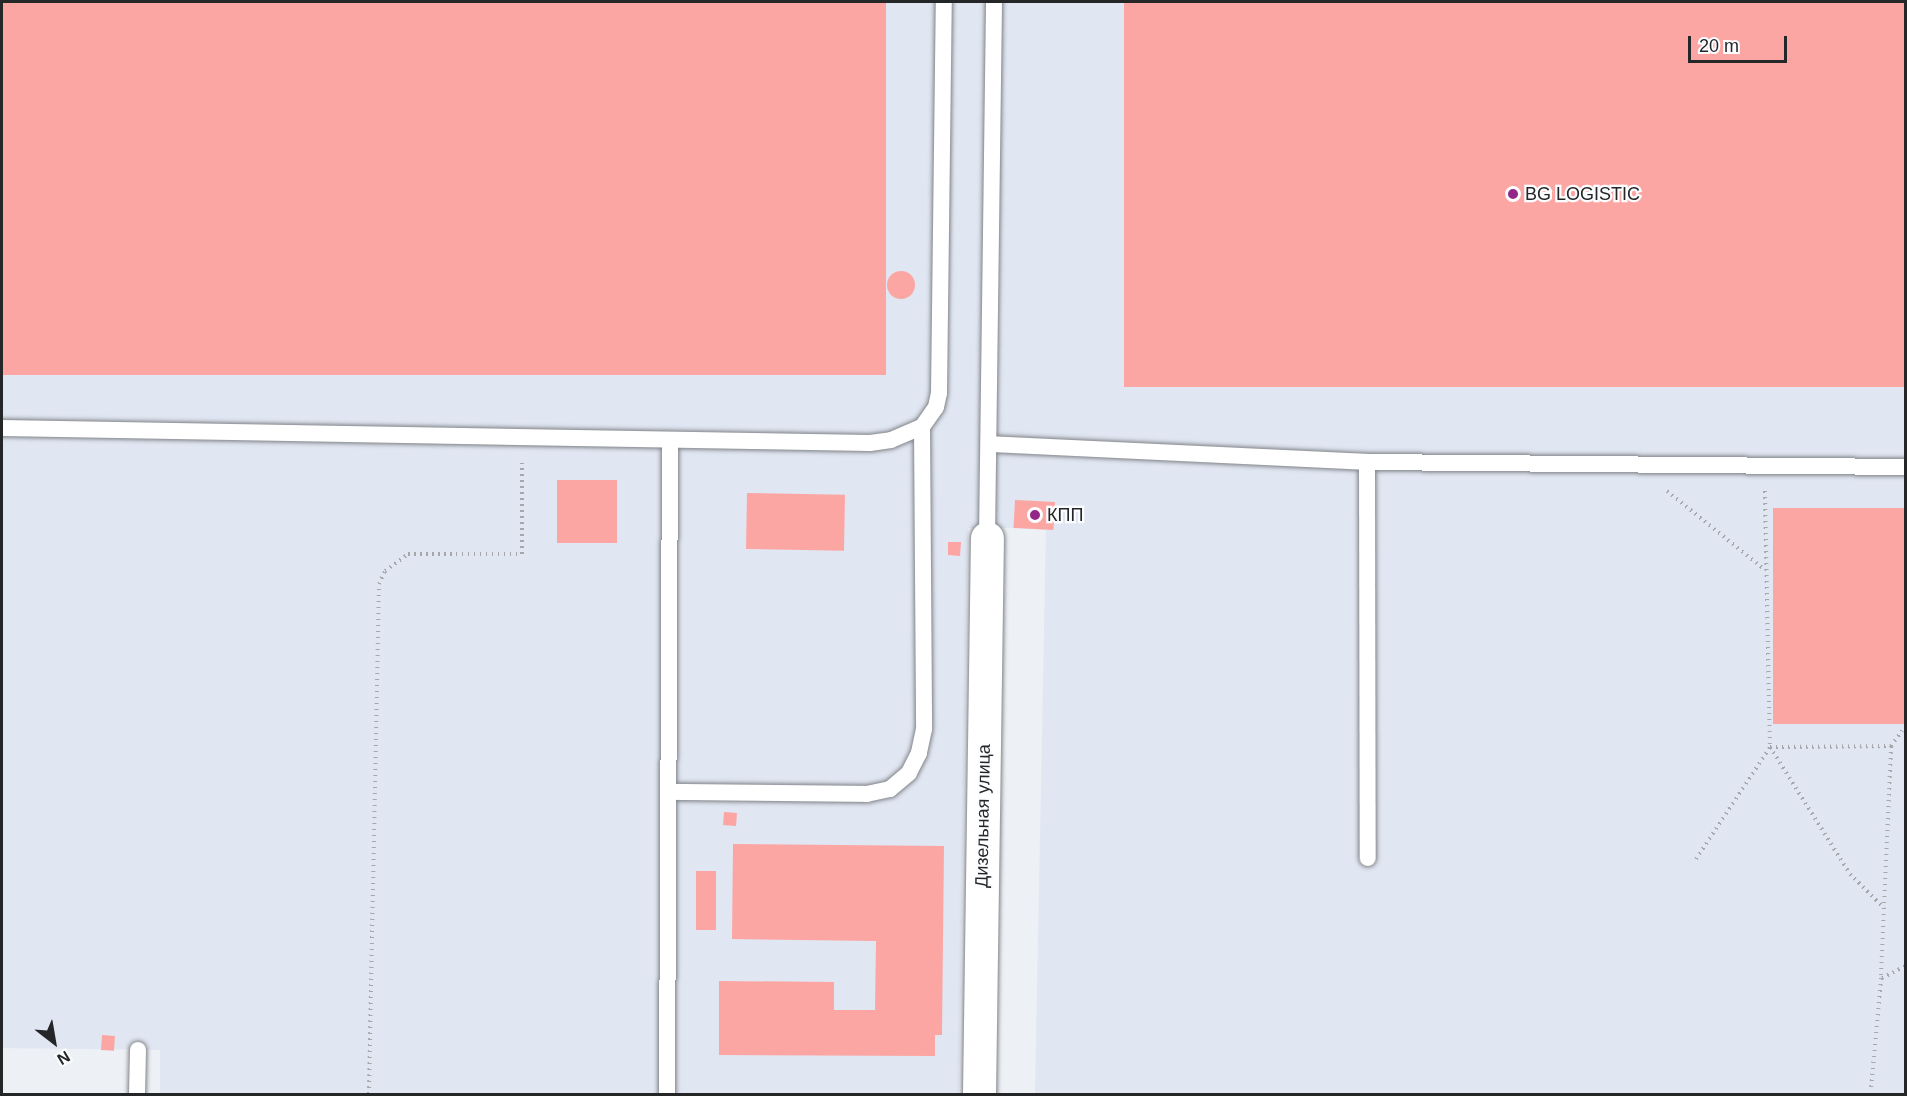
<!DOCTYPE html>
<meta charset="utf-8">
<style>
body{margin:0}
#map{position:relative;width:1907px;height:1096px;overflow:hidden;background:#edf0f5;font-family:Arial,sans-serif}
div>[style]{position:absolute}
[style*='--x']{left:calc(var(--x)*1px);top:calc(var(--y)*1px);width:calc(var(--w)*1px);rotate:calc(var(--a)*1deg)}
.built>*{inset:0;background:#e0e6f2}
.building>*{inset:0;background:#fca6a4;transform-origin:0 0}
.round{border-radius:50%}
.path>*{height:4px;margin-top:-2px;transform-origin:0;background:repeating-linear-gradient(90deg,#a5a7ab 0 1.5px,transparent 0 6px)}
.roads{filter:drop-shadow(0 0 2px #818488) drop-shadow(0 0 2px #818488)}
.service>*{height:16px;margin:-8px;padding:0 8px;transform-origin:8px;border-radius:8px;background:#fff}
.minor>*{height:33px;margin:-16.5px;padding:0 16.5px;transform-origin:16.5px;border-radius:16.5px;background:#fff}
.dots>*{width:16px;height:16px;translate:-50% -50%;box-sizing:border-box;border:3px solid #fcfdff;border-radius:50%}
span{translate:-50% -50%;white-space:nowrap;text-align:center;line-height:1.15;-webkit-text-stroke:4.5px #fcfdff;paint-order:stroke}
.poi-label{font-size:18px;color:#252628}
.left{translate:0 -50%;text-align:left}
.street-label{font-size:18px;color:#252628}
.frame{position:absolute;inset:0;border:3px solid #252628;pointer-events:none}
.north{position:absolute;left:24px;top:1012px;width:60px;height:60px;-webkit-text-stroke:4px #fcfdff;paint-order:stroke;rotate:149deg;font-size:16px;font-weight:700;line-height:24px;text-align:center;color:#252628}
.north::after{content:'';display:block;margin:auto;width:21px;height:27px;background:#252628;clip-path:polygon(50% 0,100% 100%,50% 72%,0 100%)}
.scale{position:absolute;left:1688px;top:36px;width:99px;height:27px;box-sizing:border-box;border:3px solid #252628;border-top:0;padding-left:8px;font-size:18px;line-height:21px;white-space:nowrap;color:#252628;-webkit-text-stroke:4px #fcfdff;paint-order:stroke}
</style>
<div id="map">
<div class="built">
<i style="clip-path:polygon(2px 2px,1905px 2px,1905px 1094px,1035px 1094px,1046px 530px,1014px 528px,968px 528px,959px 1094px,160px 1094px,160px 1050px,2px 1048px)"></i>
</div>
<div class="building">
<i style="left:2px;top:2px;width:884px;height:373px"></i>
<i style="left:1124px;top:2px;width:782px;height:385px"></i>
<i class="round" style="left:887px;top:271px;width:28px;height:28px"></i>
<i style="left:557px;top:480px;width:60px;height:63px"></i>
<i style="left:747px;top:493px;width:98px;height:56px;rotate:1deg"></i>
<i style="left:1015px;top:500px;width:40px;height:28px;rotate:3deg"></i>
<i style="left:1773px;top:508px;width:133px;height:216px"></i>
<i style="clip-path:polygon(948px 542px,961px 542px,960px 556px,948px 555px)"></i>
<i style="left:724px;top:812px;width:13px;height:13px;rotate:4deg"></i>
<i style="clip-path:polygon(733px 844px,944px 846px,942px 1035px,935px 1035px,935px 1056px,719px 1055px,719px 981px,834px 982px,834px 1010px,875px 1010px,876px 941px,732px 939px)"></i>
<i style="left:696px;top:871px;width:20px;height:59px"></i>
<i style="left:102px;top:1035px;width:13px;height:15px;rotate:4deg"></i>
</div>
<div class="path">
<i style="--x:1667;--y:491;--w:124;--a:38.8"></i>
<i style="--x:1765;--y:491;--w:256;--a:88.9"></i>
<i style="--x:1770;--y:747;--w:150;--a:57.8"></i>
<i style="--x:1850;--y:874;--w:48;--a:45"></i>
<i style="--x:1891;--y:746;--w:19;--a:-54"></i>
<i style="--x:1696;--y:859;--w:134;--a:-56.5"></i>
<i style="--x:1770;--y:747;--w:121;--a:-0.5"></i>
<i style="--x:1891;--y:746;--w:232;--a:92.5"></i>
<i style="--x:1881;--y:978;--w:111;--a:95.1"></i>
<i style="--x:1882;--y:978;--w:27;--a:-27"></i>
<i style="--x:369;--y:1094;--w:510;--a:-88.88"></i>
<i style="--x:379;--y:584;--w:14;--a:-65"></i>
<i style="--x:385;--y:571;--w:29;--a:-36"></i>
<i style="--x:408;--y:554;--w:114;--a:0"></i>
<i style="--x:522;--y:554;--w:91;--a:-90"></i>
</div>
<div class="roads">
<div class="service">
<i style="--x:922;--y:427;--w:24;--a:-55"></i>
<i style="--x:936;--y:407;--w:14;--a:-78"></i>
<i style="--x:939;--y:393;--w:391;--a:-89.3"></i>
<i style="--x:2;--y:428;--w:868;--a:0.99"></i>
<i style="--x:870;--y:443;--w:21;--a:-8"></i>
<i style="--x:891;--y:440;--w:34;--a:-23"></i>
<i style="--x:922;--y:427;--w:302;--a:89.6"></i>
<i style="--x:924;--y:729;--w:25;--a:102"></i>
<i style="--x:919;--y:753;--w:22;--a:117"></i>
<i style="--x:909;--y:773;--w:25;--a:140"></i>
<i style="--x:890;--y:789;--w:24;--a:168"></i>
<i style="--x:867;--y:794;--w:199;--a:-179.4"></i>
<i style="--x:989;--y:444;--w:378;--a:2.7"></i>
<i style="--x:1367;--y:462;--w:396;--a:89.9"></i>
<i style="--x:1367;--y:462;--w:539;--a:0.53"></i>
<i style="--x:987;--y:538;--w:536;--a:-89.25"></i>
<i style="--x:137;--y:1094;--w:44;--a:-88.7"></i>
<i style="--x:667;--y:1094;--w:654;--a:-89.74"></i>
</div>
<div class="minor">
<i style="--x:979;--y:1094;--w:556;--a:-89.18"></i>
</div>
</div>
<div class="dots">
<i style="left:1513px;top:194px;background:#932687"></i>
<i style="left:1035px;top:515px;background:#932687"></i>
</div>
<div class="poi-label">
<span class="left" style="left:1525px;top:194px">BG LOGISTIC</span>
<span class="left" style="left:1047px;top:515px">КПП</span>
</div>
<div class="street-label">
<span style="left:983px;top:816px;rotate:-89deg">Дизельная улица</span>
</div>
<div class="frame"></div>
<div class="north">N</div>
<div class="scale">20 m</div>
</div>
